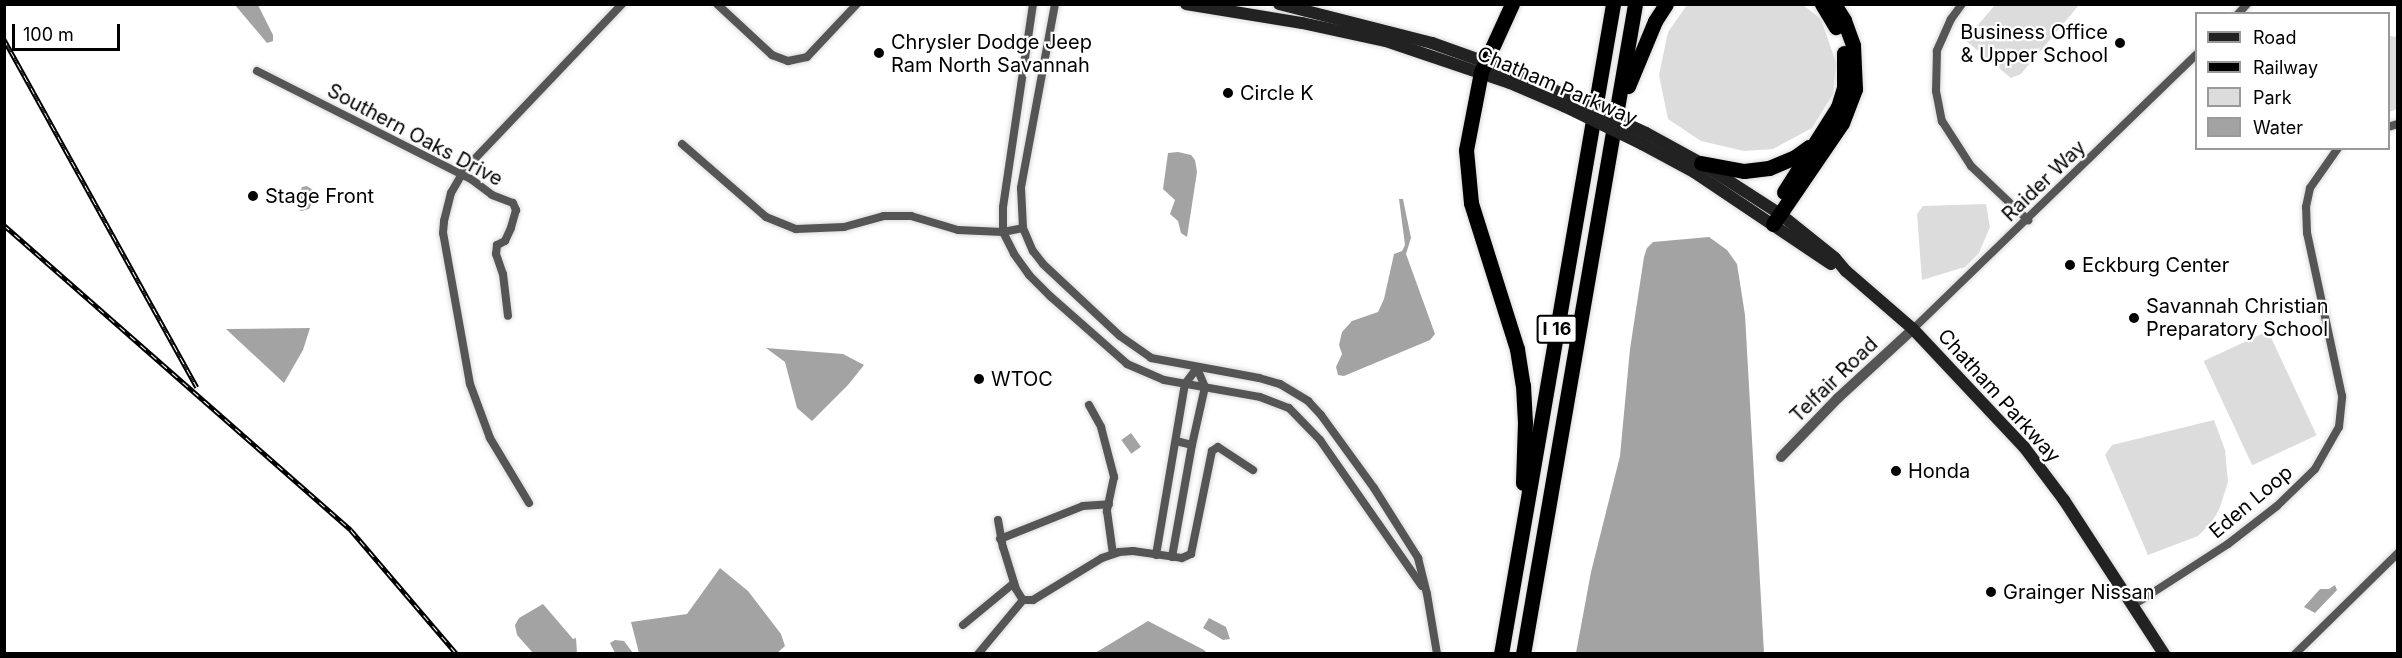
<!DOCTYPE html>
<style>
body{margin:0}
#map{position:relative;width:2402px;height:658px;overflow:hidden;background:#fff;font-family:Inter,sans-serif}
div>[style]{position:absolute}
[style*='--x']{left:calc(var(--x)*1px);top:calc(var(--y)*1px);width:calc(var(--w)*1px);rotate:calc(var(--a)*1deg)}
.green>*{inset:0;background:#dcdcdc;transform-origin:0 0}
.water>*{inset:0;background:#a3a3a3;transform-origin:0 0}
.roads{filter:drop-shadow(0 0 2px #dbdbdb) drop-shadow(0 0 2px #dbdbdb)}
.minor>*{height:8px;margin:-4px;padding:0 4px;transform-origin:4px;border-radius:4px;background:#555}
.tertiary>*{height:10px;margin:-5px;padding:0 5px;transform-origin:5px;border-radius:5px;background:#555}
.secondary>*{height:12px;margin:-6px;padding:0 6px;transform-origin:6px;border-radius:6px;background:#222}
.motorway>*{height:15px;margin:-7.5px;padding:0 7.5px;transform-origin:7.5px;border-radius:7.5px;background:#000}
.rail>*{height:4.5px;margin-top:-2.25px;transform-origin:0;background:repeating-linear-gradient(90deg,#fff 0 7px,#000 0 14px);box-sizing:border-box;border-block:2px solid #000}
.secondary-bridge>*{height:12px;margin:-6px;padding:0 6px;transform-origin:6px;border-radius:6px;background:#222}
.dots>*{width:16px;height:16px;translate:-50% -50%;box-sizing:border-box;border:3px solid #fff;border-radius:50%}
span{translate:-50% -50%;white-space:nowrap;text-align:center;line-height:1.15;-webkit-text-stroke:4.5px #fff;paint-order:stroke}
.shield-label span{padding:2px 4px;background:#fff;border:2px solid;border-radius:4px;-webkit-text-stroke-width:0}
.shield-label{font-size:18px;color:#000;font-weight:700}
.poi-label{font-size:20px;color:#000}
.right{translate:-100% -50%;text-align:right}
.left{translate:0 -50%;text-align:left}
.street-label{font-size:20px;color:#000}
.frame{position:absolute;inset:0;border:6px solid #000;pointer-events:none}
.legend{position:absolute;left:2195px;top:12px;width:195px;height:138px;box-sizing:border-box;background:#fff;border:2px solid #999;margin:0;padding:8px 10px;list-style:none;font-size:18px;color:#000}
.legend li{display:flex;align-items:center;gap:12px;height:30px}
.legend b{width:30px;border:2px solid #999}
.scale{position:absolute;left:12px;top:24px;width:108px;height:27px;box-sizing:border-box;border:3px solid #000;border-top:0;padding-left:8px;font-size:18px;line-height:21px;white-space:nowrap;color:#000;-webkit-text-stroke:4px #fff;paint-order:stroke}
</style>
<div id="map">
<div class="green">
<i style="clip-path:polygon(1687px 5px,1803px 5px,1821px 19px,1836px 63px,1833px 94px,1812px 128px,1773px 149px,1744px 151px,1701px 141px,1668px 119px,1659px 75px,1668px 32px)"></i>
<i style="clip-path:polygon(1995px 5px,1995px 4px,2079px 5px,2021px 74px,2011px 78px,1965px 40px)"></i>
<i style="clip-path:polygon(2389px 36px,2398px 37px,2397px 109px,2389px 112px)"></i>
<i style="clip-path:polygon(1986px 204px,1990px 227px,1979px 253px,1965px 267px,1922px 280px,1917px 214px,1923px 206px)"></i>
<i style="left:2268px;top:331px;width:115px;height:71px;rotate:65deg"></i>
<i style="clip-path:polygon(2214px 420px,2225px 450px,2228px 482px,2219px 510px,2211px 523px,2198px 536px,2148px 555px,2105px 455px,2112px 445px)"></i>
</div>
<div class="water">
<i style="clip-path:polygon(235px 5px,258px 5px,273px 35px,273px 41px,267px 43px)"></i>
<i style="clip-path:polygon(1178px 152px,1191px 155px,1195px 160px,1197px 172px,1187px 237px,1181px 233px,1178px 221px,1170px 214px,1175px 200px,1163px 189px,1168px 153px)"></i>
<i style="clip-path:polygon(307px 186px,317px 193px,309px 209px,301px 211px,294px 205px,302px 187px)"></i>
<i style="clip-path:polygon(1399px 199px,1403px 199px,1411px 238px,1406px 254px,1435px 334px,1430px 340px,1344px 376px,1338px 375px,1336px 367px,1342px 354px,1339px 345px,1342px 332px,1352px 321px,1378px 312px,1384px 299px,1394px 254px,1402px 251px,1405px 245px)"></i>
<i style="clip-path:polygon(1709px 237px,1727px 250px,1737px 264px,1745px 315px,1764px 653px,1576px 653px,1591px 572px,1620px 456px,1630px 349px,1644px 257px,1647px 248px,1653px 242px)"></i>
<i style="clip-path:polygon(310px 328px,303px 350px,284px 383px,226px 329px)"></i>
<i style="clip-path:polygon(766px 348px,843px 354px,864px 365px,848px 385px,812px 421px,797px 408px,785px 362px)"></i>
<i style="left:1131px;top:433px;width:17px;height:12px;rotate:54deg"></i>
<i style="clip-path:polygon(720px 568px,748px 591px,781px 634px,785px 646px,777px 653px,639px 653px,631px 622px,687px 614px)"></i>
<i style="clip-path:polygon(2335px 585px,2337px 590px,2315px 613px,2304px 607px,2320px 589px,2329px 589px)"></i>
<i style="clip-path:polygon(543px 604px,573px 639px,576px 638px,577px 653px,533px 653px,517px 635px,515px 625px,519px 618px)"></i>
<i style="clip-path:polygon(1209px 618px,1226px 627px,1230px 639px,1223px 640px,1203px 628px)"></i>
<i style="clip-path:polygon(1148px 621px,1204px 650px,1207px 653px,1095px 653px)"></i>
<i style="clip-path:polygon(615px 640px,624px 641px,633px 653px,615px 653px,610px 643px)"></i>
</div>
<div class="roads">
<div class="minor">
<i style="--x:717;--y:4;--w:75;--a:42.8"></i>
<i style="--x:772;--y:55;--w:17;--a:21"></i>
<i style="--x:788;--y:61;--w:19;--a:-12"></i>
<i style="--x:807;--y:57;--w:73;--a:-46.7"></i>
<i style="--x:1033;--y:4;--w:205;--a:98.4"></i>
<i style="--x:1003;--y:207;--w:25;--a:90"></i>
<i style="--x:1003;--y:232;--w:25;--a:63"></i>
<i style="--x:1014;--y:254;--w:26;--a:54"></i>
<i style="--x:1029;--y:275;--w:30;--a:45"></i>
<i style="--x:1050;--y:296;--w:103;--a:41.4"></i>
<i style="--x:1127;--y:364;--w:40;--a:23.4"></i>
<i style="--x:1164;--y:380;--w:97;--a:10"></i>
<i style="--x:1260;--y:397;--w:31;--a:21"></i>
<i style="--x:1289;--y:408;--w:45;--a:45.9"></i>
<i style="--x:1320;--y:440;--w:178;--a:55.1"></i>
<i style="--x:1055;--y:4;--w:187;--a:100.5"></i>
<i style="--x:1021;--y:188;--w:40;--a:87.1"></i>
<i style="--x:1023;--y:228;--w:25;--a:67"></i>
<i style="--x:1033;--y:251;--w:16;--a:52"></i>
<i style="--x:1043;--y:264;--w:105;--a:43.1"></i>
<i style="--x:1120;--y:336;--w:38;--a:35"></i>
<i style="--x:1151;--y:358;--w:110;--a:10.5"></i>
<i style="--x:1259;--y:378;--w:22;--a:16"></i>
<i style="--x:1280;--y:384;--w:33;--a:31"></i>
<i style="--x:1308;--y:401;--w:19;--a:47"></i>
<i style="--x:1321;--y:415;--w:90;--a:54"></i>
<i style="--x:1374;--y:488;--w:83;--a:57.8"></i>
<i style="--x:1418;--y:558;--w:37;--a:76"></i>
<i style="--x:1427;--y:594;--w:61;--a:80.5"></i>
<i style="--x:1962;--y:4;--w:19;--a:126"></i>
<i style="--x:1951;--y:19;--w:35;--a:114"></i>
<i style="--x:1937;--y:51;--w:40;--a:91.4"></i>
<i style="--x:1936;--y:91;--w:31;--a:79"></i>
<i style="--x:1942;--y:121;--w:54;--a:57.2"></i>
<i style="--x:1971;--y:166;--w:79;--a:43.5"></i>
<i style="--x:2238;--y:14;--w:13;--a:-48"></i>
<i style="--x:257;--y:71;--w:240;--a:26.8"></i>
<i style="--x:471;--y:179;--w:26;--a:37"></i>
<i style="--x:492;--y:195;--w:22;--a:21"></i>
<i style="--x:513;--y:203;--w:8;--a:67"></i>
<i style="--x:516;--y:210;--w:19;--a:106"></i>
<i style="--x:511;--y:228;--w:14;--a:115"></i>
<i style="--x:505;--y:241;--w:9;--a:153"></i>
<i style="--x:497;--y:245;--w:9;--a:96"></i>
<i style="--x:496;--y:254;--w:21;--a:71"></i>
<i style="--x:503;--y:274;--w:42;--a:83.2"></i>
<i style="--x:2388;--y:127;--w:10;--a:-17"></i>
<i style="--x:682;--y:144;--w:111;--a:41"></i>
<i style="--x:766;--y:217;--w:32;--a:22"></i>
<i style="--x:796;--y:229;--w:48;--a:-2.4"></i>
<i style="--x:844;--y:227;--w:41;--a:-15.4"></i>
<i style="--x:884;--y:216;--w:27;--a:0"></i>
<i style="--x:911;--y:216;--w:49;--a:16.6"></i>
<i style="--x:958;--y:230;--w:45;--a:2.5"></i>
<i style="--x:1003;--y:232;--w:20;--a:-11"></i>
<i style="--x:1913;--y:329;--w:394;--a:-44.1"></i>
<i style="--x:1089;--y:405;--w:25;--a:61"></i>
<i style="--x:1101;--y:427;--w:52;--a:75.4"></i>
<i style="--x:1114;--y:477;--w:35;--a:102"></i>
<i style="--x:1107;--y:511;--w:43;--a:82.1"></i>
<i style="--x:1176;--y:441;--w:16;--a:14"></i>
<i style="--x:1192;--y:445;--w:59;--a:-77.4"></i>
<i style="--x:1205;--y:387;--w:21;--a:-113"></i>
<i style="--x:529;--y:503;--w:76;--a:-121"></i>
<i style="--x:490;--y:438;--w:58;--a:-110.3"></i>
<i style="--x:470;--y:384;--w:153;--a:-100.1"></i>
<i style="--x:443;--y:233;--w:12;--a:-85"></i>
<i style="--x:444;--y:221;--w:29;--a:-76"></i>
<i style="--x:451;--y:193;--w:28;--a:-60"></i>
<i style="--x:465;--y:169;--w:228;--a:-46.4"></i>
<i style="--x:998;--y:520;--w:27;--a:80"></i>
<i style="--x:1003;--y:547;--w:44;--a:72.8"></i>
<i style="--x:1016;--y:589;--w:13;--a:58"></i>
<i style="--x:1000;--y:539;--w:89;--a:-21.7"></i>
<i style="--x:1083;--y:506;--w:26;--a:-4"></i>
<i style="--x:1156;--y:555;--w:173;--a:-80.4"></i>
<i style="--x:1185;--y:384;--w:20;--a:-53"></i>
<i style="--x:1172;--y:557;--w:114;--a:-79.9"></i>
<i style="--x:2132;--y:606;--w:114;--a:-32.9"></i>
<i style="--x:2228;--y:544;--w:62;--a:-37.8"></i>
<i style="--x:2277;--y:506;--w:53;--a:-44.2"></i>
<i style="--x:2315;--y:469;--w:48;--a:-60.3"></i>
<i style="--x:2339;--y:427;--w:31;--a:-84"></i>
<i style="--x:2342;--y:396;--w:167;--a:-102.1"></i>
<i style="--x:2307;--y:233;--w:26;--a:-92"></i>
<i style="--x:2306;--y:207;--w:19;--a:-78"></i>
<i style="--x:2310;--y:188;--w:49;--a:-55"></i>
<i style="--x:963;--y:625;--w:66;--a:-39.5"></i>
<i style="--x:978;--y:654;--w:70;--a:-50.2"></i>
<i style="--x:1023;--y:600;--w:10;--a:0"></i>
<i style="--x:1033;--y:600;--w:81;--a:-31.3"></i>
<i style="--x:1102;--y:558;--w:18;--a:-19"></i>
<i style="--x:1119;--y:552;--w:14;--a:-4"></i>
<i style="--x:1133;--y:551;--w:49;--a:8.1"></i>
<i style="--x:1182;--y:558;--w:10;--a:-24"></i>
<i style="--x:1191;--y:554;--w:105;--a:-78.5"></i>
<i style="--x:1212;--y:451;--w:7;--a:-34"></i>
<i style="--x:1218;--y:447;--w:42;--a:33.3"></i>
<i style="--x:2295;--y:654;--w:144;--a:-44.4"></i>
</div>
<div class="tertiary">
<i style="--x:1781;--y:457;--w:82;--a:-46"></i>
<i style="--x:1838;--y:398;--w:102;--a:-42.6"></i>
</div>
<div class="secondary">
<i style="--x:1186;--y:4;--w:118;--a:9.3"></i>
<i style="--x:1302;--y:23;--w:86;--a:12.1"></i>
<i style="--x:1386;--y:41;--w:131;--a:18.7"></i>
<i style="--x:1510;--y:83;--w:59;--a:23.1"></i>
<i style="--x:1279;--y:4;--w:158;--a:14.3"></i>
<i style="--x:1432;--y:43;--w:89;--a:19.7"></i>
<i style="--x:1516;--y:73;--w:58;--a:24.4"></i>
<i style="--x:1646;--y:133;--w:63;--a:28.6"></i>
<i style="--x:1701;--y:163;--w:94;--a:32.8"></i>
<i style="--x:1780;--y:214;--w:70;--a:38.7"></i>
<i style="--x:1835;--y:258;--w:17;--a:50"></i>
<i style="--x:1846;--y:271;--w:89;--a:40.9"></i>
<i style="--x:1913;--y:329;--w:162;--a:46.8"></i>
<i style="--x:2024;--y:447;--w:66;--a:53"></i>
<i style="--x:2064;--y:500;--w:184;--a:57"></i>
<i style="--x:1642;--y:144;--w:59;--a:28.3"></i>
<i style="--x:1694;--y:172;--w:165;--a:33.9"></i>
</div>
<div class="motorway">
<i style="--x:1512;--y:4;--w:75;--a:114.5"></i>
<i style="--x:1481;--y:72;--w:79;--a:100.9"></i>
<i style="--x:1466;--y:150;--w:53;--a:84.6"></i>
<i style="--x:1471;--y:203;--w:153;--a:72.5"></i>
<i style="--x:1517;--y:349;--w:36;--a:81"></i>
<i style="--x:1523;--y:385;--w:37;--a:87"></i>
<i style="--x:1525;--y:422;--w:61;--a:91.9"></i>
<i style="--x:1822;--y:4;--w:27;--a:59"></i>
<i style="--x:1628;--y:86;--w:70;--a:-67.4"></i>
<i style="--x:1655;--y:21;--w:20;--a:-57"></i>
<i style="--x:1701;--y:163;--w:44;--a:10.5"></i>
<i style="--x:1744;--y:171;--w:25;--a:-7"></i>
<i style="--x:1769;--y:168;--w:28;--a:-23"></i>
<i style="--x:1795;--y:157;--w:17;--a:-36"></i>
<i style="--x:1784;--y:192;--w:101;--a:-57.6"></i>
<i style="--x:1838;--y:107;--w:21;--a:-73"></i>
<i style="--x:1844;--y:87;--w:34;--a:-90"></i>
<i style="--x:1773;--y:224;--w:122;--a:-55.7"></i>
<i style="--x:1842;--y:123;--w:36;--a:-69"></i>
<i style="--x:1855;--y:89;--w:44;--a:-92.6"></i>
<i style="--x:1853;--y:45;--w:27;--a:-110"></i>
<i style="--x:1844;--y:20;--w:19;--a:-122"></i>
<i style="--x:1501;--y:654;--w:660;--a:-80.22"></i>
<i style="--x:1523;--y:654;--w:660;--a:-80.22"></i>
</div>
</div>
<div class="rail">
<i style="--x:4;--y:39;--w:398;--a:61"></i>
<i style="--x:4;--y:225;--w:462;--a:41.3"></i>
<i style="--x:351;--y:530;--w:163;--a:49.5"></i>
</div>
<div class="secondary-bridge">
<i style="--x:1569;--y:97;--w:85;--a:25.1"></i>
<i style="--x:1564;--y:106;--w:87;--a:26"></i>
</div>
<div class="dots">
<i style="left:2120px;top:43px;background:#000"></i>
<i style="left:879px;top:53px;background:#000"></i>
<i style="left:1228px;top:93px;background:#000"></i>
<i style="left:253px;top:196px;background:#000"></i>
<i style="left:2070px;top:265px;background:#000"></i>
<i style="left:2134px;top:318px;background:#000"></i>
<i style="left:979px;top:379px;background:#000"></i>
<i style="left:1896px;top:471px;background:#000"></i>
<i style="left:1991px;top:592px;background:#000"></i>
</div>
<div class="shield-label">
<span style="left:1557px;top:329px">I 16</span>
</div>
<div class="poi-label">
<span class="right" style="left:2108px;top:44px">Business Office<br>&amp; Upper School</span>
<span class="left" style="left:891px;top:54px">Chrysler Dodge Jeep<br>Ram North Savannah</span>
<span class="left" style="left:1240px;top:93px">Circle K</span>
<span class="left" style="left:265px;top:196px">Stage Front</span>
<span class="left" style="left:2082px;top:265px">Eckburg Center</span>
<span class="left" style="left:2146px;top:318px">Savannah Christian<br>Preparatory School</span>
<span class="left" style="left:991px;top:379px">WTOC</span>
<span class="left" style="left:1908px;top:471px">Honda</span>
<span class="left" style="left:2003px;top:592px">Grainger Nissan</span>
</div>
<div class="street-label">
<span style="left:1557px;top:86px;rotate:23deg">Chatham Parkway</span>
<span style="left:415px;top:135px;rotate:28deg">Southern Oaks Drive</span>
<span style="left:2044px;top:181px;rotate:-44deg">Raider Way</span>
<span style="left:1834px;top:380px;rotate:-44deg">Telfair Road</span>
<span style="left:1999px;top:396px;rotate:48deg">Chatham Parkway</span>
<span style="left:2251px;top:502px;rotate:-40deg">Eden Loop</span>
</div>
<div class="frame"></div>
<ul class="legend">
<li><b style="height:8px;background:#222"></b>Road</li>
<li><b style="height:8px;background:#000"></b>Railway</li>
<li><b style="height:16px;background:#dcdcdc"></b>Park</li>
<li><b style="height:16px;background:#a3a3a3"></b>Water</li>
</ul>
<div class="scale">100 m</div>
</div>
